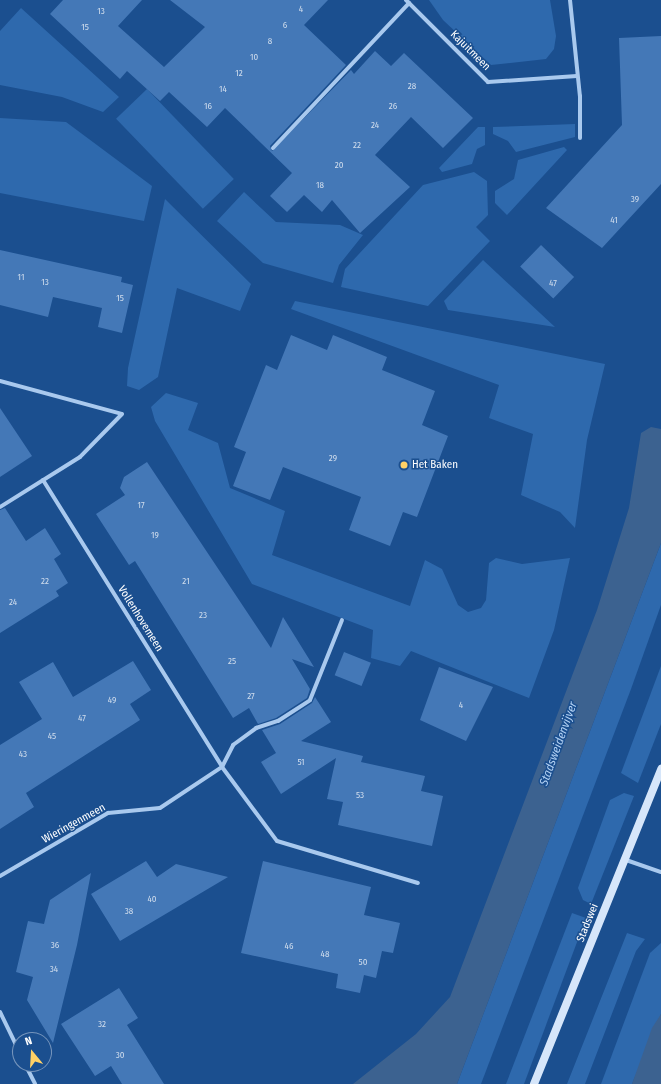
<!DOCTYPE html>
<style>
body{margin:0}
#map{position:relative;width:661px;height:1084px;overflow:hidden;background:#1b4f8f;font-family:"Fira Sans Condensed",sans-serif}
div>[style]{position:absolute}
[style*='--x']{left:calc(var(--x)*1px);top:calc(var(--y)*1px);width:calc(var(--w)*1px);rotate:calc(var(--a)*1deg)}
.green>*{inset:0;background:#2e69ad;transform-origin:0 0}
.water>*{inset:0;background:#3c6290}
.building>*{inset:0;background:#4478b7;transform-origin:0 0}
.street>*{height:4px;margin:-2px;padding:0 2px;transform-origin:2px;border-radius:2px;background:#a9c9ee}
.secondary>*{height:8px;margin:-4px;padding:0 4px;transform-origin:4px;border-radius:4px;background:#d6e6fa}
.dots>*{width:11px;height:11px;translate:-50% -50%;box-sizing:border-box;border:2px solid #1b4f8f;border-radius:50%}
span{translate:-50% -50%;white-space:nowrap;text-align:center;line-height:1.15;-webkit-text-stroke:3px #1b4f8f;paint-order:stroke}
.number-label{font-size:9px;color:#d0dded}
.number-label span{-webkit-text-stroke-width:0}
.street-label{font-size:11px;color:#fff}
.poi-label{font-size:11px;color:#fff}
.left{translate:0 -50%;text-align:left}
.water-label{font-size:12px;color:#b5d3f5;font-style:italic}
.north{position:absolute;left:12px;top:1032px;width:40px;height:40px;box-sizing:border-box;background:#1b4f8f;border:1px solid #7695bc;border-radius:50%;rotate:342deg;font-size:11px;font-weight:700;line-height:16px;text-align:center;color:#fff}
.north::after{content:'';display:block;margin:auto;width:14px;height:18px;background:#ffd166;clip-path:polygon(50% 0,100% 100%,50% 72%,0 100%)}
</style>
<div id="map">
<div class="green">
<i style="clip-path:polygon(429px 0,550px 0,556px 36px,554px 49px,546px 59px,491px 65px,443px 20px)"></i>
<i style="clip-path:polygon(21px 8px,119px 97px,103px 112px,62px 97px,0 85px,0 31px)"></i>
<i style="left:147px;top:89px;width:125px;height:43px;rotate:46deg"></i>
<i style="clip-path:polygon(0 118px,66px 122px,152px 186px,144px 221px,0 193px)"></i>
<i style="clip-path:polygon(575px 124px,575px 137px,516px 152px,508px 141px,493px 134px,493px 127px)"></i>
<i style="clip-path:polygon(478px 127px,485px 127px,485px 145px,477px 149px,472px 164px,442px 172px,439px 168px)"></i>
<i style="clip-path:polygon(564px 147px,567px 150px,507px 215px,495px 203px,495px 191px,514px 179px,518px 160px)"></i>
<i style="clip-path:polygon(474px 172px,487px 181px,488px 215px,476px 227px,490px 241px,428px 306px,341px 287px,345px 269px,423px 185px)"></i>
<i style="clip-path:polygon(244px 192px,276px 222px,340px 225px,363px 235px,339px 265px,333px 283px,263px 263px,217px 221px)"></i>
<i style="clip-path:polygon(165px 199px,251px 284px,240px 311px,177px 288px,158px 377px,139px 390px,127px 386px,128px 368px)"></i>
<i style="clip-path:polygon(483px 260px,555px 327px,448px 310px,444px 301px)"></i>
<i style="clip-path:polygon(295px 301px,605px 364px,587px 440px,575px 528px,560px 512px,521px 495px,533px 434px,489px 418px,499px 385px,291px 309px)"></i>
<i style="clip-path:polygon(166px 393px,198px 403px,188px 430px,218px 443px,230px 488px,285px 511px,272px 555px,410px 606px,425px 560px,442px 569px,458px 605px,468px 612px,481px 608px,486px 600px,489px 563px,496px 558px,522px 564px,570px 558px,554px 630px,529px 698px,411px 651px,400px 666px,371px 658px,373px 630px,252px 584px,155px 421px,151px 407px)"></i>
<i style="clip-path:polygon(661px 543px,661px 605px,631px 689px,481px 1084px,457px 1084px)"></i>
<i style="clip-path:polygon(661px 666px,661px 724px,638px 783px,621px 773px)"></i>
<i style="clip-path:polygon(624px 793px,634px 796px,591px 904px,583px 900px,578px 888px,610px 800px)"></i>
<i style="clip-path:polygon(572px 913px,586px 918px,524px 1084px,506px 1084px)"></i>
<i style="clip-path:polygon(627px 933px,645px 939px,636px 951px,585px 1084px,567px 1084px)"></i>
<i style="clip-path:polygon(661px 943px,661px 1014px,632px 1084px,601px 1084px,650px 953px)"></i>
</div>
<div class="water">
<i style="clip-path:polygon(651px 427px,661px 429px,661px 543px,457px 1084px,353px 1084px,416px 1034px,450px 997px,597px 610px,629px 508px,641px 433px)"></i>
<i style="clip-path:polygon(661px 1014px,661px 1084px,632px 1084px,652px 1028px)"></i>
</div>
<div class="building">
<i style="clip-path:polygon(63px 0,142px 0,118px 26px,164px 67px,205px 27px,170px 0,328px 0,304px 25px,346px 65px,270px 146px,272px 151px,351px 70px,354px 74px,375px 51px,391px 66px,404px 53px,473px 118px,443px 148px,411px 117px,375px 155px,410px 187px,360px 233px,332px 200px,322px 212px,304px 195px,287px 212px,270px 196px,292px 173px,225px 108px,207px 127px,169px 92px,160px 101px,127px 71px,120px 79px,50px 14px)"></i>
<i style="clip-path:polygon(661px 36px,661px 184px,602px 248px,546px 208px,622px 125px,619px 38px)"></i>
<i style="left:541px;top:245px;width:46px;height:30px;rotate:44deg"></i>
<i style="clip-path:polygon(0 250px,122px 277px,121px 282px,133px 285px,122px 333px,98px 327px,102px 308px,53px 297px,48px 317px,0 305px)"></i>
<i style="clip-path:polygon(291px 335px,327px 350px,333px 335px,387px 357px,382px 370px,435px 391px,422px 425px,448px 436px,417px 517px,403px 512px,390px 546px,349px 530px,361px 497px,283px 467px,270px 500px,233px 486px,246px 452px,234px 447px,266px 365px,277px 370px)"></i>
<i style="clip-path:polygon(0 408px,32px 456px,0 477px)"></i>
<i style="clip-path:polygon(147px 462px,271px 648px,283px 617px,314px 667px,292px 659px,310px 689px,307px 698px,276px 718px,258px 724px,249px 708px,233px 718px,135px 561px,129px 565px,96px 514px,125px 495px,120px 488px,124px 477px)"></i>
<i style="clip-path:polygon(5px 508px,26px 541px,45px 528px,61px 554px,54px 559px,68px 583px,56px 591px,59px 596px,0 633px,0 510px)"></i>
<i style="left:344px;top:652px;width:29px;height:25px;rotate:22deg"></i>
<i style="clip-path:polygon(133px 661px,151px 690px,130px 704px,140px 720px,26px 793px,34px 807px,0 829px,0 745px,42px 719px,19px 682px,53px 662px,73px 697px)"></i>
<i style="clip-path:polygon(439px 667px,493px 687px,466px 741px,420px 720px)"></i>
<i style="clip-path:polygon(315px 697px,331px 722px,301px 741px,363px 756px,361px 762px,425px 776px,421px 791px,443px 796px,432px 846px,338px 825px,343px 802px,327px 799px,336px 758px,281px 794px,261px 762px,276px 753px,262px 730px,280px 724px,312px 703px)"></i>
<i style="clip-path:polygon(146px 861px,157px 877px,176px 864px,228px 877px,120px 941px,91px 894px)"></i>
<i style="clip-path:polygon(263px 861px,371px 887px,364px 915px,400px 923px,393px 953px,382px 951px,376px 978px,364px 975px,360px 993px,336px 988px,338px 974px,241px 953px)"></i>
<i style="clip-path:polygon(91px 873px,77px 945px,53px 1043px,27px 1000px,33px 977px,16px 972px,28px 921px,44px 924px,50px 900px)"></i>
<i style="clip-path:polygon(119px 988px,138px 1018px,127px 1025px,164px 1084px,122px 1084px,111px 1066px,95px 1076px,61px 1024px)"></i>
</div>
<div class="street">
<i style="--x:406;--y:0;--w:116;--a:45"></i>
<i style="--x:488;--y:82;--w:89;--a:-3.9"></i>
<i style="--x:570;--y:0;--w:97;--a:84.1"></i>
<i style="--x:580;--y:96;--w:42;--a:90"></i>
<i style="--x:273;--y:148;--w:199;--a:-46.8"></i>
<i style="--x:0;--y:381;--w:126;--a:15.1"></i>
<i style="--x:122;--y:414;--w:60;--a:134.3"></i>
<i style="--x:80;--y:457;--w:94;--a:148"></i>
<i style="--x:43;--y:480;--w:338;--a:58"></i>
<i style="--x:222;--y:767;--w:92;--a:53.4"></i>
<i style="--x:277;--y:841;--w:147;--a:16.6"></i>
<i style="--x:626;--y:860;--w:37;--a:19"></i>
<i style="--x:0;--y:876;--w:125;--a:-30.3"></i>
<i style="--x:108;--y:813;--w:52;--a:-5.5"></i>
<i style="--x:160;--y:808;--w:74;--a:-33.5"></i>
<i style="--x:222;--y:767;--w:25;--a:-63"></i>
<i style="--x:233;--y:745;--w:29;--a:-36"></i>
<i style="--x:256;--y:728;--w:23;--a:-18"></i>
<i style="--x:278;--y:721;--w:38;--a:-33"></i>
<i style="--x:310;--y:700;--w:86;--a:-68.2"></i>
<i style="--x:0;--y:1012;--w:46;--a:64"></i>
<i style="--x:25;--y:1064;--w:22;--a:63"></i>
</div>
<div class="secondary">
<i style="--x:534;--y:1084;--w:340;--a:-68"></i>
</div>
<div class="dots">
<i style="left:404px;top:465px;background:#ffd166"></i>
</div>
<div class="number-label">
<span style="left:301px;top:9px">4</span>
<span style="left:101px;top:11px">13</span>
<span style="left:285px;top:25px">6</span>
<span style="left:85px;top:27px">15</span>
<span style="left:270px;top:41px">8</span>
<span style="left:254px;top:57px">10</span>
<span style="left:239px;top:73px">12</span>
<span style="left:412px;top:86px">28</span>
<span style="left:223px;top:89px">14</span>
<span style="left:208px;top:106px">16</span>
<span style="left:393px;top:106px">26</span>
<span style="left:375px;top:125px">24</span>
<span style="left:357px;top:145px">22</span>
<span style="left:339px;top:165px">20</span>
<span style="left:320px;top:185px">18</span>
<span style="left:635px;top:199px">39</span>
<span style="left:614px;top:220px">41</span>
<span style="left:21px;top:277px">11</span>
<span style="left:45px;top:282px">13</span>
<span style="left:553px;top:283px">47</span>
<span style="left:120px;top:298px">15</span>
<span style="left:333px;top:458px">29</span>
<span style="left:141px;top:505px">17</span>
<span style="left:155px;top:535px">19</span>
<span style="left:45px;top:581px">22</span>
<span style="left:186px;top:581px">21</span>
<span style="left:13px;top:602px">24</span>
<span style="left:203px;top:615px">23</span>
<span style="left:232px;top:661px">25</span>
<span style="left:251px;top:696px">27</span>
<span style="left:112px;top:700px">49</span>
<span style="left:461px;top:705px">4</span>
<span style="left:82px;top:718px">47</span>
<span style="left:52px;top:736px">45</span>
<span style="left:23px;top:754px">43</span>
<span style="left:301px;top:762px">51</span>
<span style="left:360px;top:795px">53</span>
<span style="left:152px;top:899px">40</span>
<span style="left:129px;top:911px">38</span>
<span style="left:55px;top:945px">36</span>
<span style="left:289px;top:946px">46</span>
<span style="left:325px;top:954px">48</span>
<span style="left:363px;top:962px">50</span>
<span style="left:54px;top:969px">34</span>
<span style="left:102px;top:1024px">32</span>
<span style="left:120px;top:1055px">30</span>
</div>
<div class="street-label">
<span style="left:470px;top:51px;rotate:45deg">Kajuitmeen</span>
<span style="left:140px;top:619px;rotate:58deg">Vollenhovemeen</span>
<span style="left:74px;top:824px;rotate:-29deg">Wieringenmeen</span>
<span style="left:588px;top:923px;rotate:-68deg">Stadswei</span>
</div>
<div class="poi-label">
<span class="left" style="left:412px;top:465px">Het Baken</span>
</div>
<div class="water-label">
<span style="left:559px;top:744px;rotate:-70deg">Stadsweidenvijver</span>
</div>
<div class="north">N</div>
</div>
